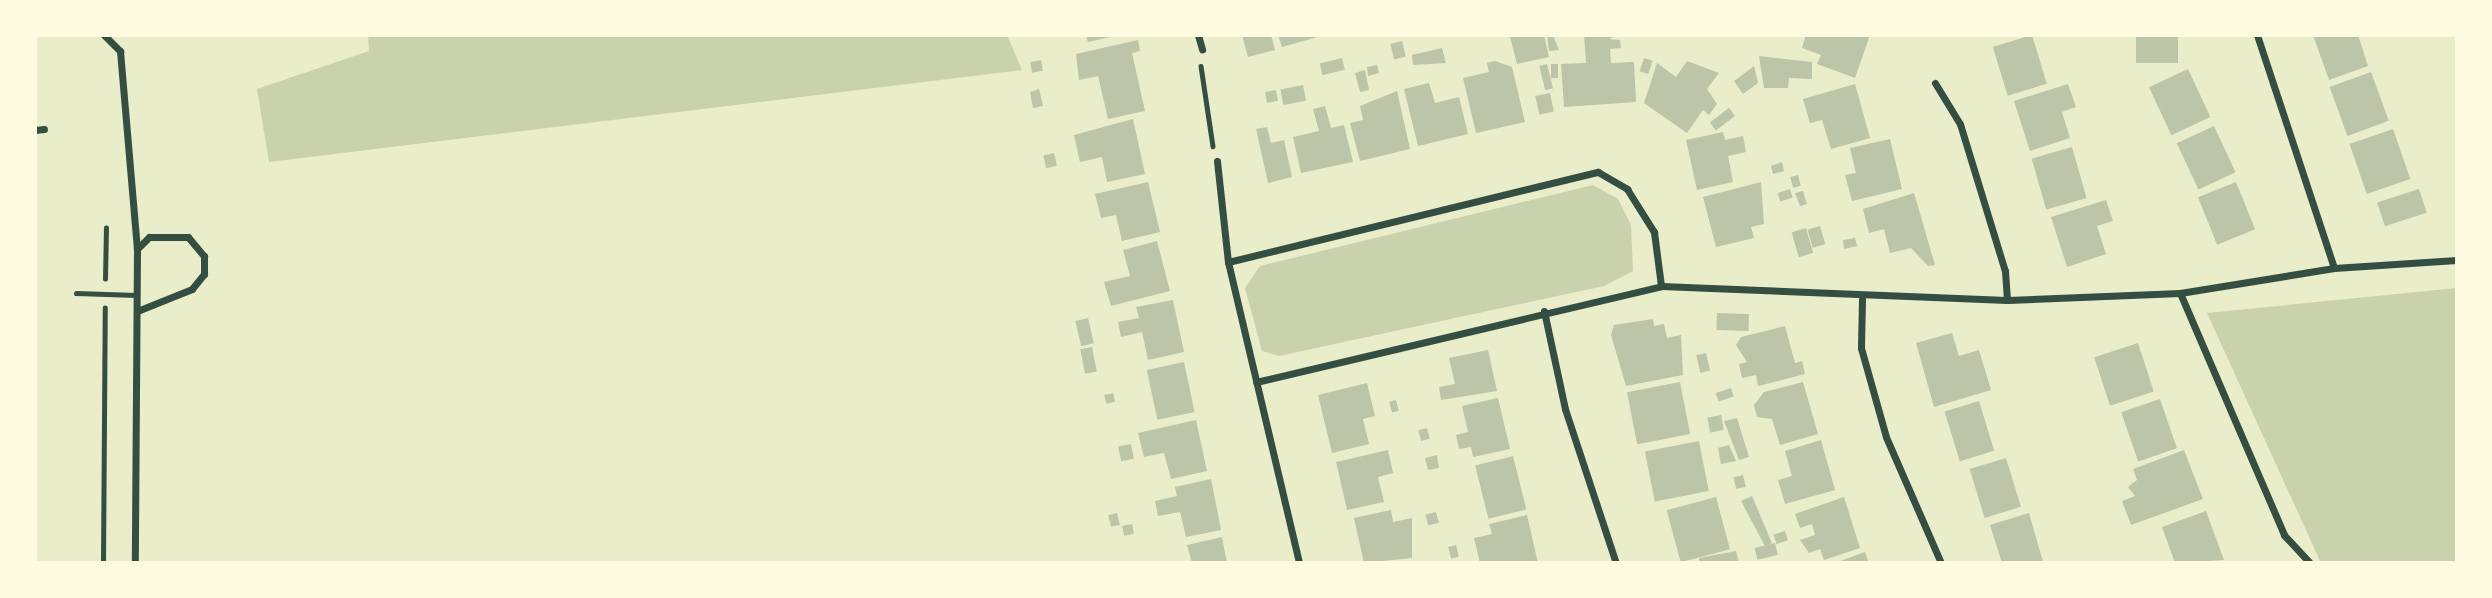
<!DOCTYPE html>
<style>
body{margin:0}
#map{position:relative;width:2492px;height:598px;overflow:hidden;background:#e9edc9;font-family:"Space Grotesk",sans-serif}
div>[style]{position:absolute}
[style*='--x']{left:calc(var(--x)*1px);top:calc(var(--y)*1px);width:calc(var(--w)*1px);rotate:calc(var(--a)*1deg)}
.green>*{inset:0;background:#cad2ad}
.building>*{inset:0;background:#bcc5a7;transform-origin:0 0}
.path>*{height:4.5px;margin:-2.25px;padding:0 2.25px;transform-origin:2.25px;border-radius:2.25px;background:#344e41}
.service>*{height:5px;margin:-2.5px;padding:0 2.5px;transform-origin:2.5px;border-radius:2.5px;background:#344e41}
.minor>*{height:7px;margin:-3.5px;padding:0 3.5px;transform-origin:3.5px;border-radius:3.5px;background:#344e41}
span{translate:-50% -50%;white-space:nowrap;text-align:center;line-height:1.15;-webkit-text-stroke:7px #fefae0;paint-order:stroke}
.frame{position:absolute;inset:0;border:37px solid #fefae0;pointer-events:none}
</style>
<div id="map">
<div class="green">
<i style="clip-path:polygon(368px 35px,1007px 35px,1022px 70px,269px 162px,257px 89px,369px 51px)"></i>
<i style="clip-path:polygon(1593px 185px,1618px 199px,1631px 225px,1633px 271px,1604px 286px,1279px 356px,1262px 351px,1245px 288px,1260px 266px)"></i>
<i style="clip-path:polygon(2457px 288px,2457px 563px,2321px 563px,2207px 313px)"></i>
</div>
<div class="building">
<i style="clip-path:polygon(1086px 35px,1115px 35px,1115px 36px,1088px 42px)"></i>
<i style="clip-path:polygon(1242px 35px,1271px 35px,1275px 50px,1248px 57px)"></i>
<i style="clip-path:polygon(1278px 35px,1321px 35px,1321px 36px,1282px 47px)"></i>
<i style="clip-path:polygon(1544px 35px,1549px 57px,1517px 64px,1510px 37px)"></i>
<i style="clip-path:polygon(1553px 35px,1559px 50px,1549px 51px,1547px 36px)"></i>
<i style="clip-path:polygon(1584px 35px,1619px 35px,1609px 39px,1620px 40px,1621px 48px,1610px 49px,1611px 63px,1634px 62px,1636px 102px,1564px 107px,1561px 64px,1586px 63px)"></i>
<i style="clip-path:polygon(1806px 35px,1870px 35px,1855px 78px,1817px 64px,1821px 55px,1802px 48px)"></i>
<i style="left:2032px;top:35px;width:51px;height:41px;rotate:73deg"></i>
<i style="left:2136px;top:35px;width:42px;height:28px"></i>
<i style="clip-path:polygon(2313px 35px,2358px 35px,2368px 66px,2329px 80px)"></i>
<i style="clip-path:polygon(1138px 40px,1140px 51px,1132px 53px,1145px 111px,1108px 119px,1098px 76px,1079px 80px,1076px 54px)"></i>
<i style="left:1402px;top:41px;width:16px;height:12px;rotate:76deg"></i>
<i style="clip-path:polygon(1442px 48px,1446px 63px,1413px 65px,1412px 55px)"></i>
<i style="clip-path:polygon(1759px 56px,1812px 62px,1812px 79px,1789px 78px,1788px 88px,1764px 88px)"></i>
<i style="left:1342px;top:58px;width:12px;height:23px;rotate:76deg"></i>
<i style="left:1644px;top:58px;width:9px;height:14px;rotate:18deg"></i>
<i style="left:1041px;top:60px;width:11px;height:11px;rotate:80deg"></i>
<i style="clip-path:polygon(1495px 61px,1512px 67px,1525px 122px,1476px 133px,1463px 78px,1489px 72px,1487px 63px)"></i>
<i style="clip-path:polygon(1687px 61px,1719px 73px,1707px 89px,1717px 104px,1709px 115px,1703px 110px,1687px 133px,1644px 103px,1657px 63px,1676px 77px)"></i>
<i style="left:1547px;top:64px;width:25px;height:8px;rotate:76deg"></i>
<i style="left:1551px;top:64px;width:7px;height:14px"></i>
<i style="clip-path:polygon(1377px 65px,1379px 73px,1368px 76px,1367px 67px)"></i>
<i style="clip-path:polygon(1754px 66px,1758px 83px,1743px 94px,1734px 81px)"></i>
<i style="left:2188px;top:69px;width:53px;height:43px;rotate:65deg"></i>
<i style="clip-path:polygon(1365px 70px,1369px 90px,1360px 92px,1355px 73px)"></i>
<i style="left:2371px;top:72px;width:52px;height:44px;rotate:70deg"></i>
<i style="clip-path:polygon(1429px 83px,1435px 103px,1459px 97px,1468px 134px,1418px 146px,1404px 89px)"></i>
<i style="clip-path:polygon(1855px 84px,1870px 138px,1831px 149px,1822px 120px,1810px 123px,1803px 99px)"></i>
<i style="clip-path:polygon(2068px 84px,2076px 107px,2062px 112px,2070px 138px,2030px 151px,2014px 101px)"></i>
<i style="left:1303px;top:85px;width:16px;height:23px;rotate:79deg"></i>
<i style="clip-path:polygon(1039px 89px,1043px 106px,1033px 108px,1030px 92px)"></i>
<i style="left:1276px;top:90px;width:11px;height:11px;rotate:80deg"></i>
<i style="clip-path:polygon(1397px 91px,1410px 149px,1360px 161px,1350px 123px,1363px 120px,1360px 106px)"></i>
<i style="left:1550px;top:93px;width:19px;height:15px;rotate:78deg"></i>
<i style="clip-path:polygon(1325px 106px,1331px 128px,1344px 125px,1353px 162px,1301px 173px,1293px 137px,1319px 131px,1313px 109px)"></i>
<i style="left:1729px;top:108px;width:10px;height:24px;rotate:53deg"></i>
<i style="clip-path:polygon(1133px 119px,1145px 174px,1107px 182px,1102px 157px,1080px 162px,1074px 135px)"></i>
<i style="left:2214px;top:126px;width:51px;height:41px;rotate:65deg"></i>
<i style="clip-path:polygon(1267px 127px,1271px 143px,1284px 140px,1292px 177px,1268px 183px,1256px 129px)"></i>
<i style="left:2393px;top:129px;width:53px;height:46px;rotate:71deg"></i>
<i style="clip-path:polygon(1723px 132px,1725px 140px,1743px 136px,1746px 152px,1728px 156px,1733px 182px,1697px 190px,1686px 140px)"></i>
<i style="clip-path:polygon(1890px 139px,1902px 189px,1852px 201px,1845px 175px,1856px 173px,1850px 148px)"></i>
<i style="left:2072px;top:147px;width:53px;height:42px;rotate:74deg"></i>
<i style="left:1054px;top:153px;width:13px;height:11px;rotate:77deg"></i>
<i style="clip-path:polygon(1782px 162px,1784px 171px,1773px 174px,1771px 166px)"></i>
<i style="left:1798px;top:175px;width:11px;height:8px;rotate:75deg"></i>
<i style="clip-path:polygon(1148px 182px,1160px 232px,1122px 241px,1116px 215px,1101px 218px,1095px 194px)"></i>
<i style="clip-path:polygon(1761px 182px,1764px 224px,1751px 227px,1754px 238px,1716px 247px,1703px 197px)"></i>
<i style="left:2236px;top:182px;width:51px;height:41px;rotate:68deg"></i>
<i style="left:1790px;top:189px;width:9px;height:13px;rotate:72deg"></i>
<i style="left:2419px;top:189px;width:25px;height:44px;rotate:72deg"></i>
<i style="clip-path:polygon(1803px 191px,1807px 204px,1800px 206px,1795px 193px)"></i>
<i style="clip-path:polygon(1914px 193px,1935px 265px,1928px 266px,1911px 248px,1890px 253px,1884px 229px,1869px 233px,1863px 209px)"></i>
<i style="clip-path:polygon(2106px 200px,2113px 221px,2097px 226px,2106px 254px,2067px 267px,2051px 217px)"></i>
<i style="left:1820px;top:226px;width:19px;height:13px;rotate:74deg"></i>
<i style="left:1806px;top:228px;width:26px;height:15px;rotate:74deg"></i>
<i style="clip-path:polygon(1855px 238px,1857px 246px,1844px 249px,1843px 240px)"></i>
<i style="clip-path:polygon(1157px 241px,1170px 291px,1111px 306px,1104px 282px,1130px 276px,1123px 250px)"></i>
<i style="clip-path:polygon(1173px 300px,1184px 352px,1148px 360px,1142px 332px,1121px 337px,1118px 322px,1139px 318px,1136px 307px)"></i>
<i style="left:1717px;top:313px;width:32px;height:17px;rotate:2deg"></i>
<i style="left:1088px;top:318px;width:26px;height:13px;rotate:77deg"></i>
<i style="clip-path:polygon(1653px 319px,1654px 326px,1664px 324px,1667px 338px,1681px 335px,1683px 375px,1626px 386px,1611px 335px,1614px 325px)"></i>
<i style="clip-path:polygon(1785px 326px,1795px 363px,1802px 361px,1805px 374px,1758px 386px,1756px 375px,1742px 378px,1739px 364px,1747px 362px,1736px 345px,1741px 337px)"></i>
<i style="clip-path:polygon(1952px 333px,1959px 356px,1979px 350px,1991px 390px,1934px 407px,1916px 343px)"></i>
<i style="left:2138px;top:343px;width:51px;height:46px;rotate:72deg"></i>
<i style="left:1092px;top:347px;width:25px;height:12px;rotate:79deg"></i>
<i style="clip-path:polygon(1488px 350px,1497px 391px,1441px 400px,1439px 387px,1455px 384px,1449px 358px)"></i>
<i style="left:1706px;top:353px;width:18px;height:10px;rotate:77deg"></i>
<i style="left:1184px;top:362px;width:51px;height:38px;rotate:78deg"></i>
<i style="left:1680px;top:382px;width:53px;height:54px;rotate:79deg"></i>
<i style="clip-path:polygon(1803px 382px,1818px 434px,1780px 445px,1772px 419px,1757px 417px,1754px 405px,1764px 392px)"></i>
<i style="clip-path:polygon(1367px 383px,1375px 416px,1363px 419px,1369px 444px,1332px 453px,1318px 395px)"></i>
<i style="left:1731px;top:388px;width:9px;height:16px;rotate:72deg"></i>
<i style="left:1113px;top:393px;width:9px;height:9px;rotate:77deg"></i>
<i style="clip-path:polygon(1498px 398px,1510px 449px,1473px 457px,1471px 447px,1459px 449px,1456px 435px,1468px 432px,1462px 406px)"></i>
<i style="left:2160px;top:399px;width:52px;height:41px;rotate:71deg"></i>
<i style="left:1396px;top:400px;width:11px;height:7px;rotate:75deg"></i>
<i style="left:1979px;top:401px;width:52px;height:36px;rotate:73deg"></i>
<i style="left:1721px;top:415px;width:15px;height:14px;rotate:79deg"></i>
<i style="clip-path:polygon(1737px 418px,1749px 457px,1739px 460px,1724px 421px)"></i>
<i style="clip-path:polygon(1196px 420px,1207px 471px,1171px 479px,1164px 453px,1144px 457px,1138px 433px)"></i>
<i style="left:1427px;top:428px;width:11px;height:9px;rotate:75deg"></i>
<i style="clip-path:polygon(1821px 440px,1835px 490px,1785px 504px,1778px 480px,1792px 476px,1785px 451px)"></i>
<i style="left:1699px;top:441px;width:51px;height:55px;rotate:79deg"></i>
<i style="left:1131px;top:444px;width:15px;height:13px;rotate:79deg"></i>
<i style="clip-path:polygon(1729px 445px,1736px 461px,1721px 464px,1718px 448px)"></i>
<i style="clip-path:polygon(1388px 450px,1393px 473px,1378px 477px,1384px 502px,1347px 510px,1336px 462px)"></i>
<i style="clip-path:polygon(2184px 450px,2203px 499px,2131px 525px,2122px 501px,2135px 496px,2128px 487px,2137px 480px,2133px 469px)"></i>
<i style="clip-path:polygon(1437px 455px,1439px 468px,1428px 470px,1425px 458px)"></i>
<i style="left:1513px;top:456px;width:55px;height:39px;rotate:76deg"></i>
<i style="left:2006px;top:458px;width:51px;height:38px;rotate:73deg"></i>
<i style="left:1743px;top:475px;width:12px;height:10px;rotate:76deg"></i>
<i style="clip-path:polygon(1211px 479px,1221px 530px,1186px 537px,1180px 512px,1158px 516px,1155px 501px,1177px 496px,1175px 487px)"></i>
<i style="clip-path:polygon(1752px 496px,1772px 543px,1765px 546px,1741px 501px)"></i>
<i style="left:1716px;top:497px;width:54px;height:51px;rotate:75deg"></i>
<i style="clip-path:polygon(1844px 497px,1860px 548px,1824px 560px,1820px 549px,1809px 553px,1800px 540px,1815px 535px,1812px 524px,1800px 528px,1795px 514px)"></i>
<i style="clip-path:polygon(1391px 510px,1393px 522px,1412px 518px,1412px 558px,1364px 563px,1354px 518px)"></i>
<i style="clip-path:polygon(2206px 511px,2224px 560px,2175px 563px,2162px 527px)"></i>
<i style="left:1436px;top:512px;width:11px;height:11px;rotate:75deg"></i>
<i style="left:1117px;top:513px;width:12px;height:9px;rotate:76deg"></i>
<i style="clip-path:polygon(2029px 513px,2043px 562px,2002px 563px,1990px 525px)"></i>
<i style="clip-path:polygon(1527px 515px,1538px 563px,1480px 563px,1474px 538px,1492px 534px,1489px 524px)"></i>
<i style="left:1132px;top:524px;width:10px;height:10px;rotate:79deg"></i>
<i style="left:1785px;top:531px;width:10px;height:12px;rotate:73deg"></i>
<i style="clip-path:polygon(1222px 537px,1227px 563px,1192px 563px,1187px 545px)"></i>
<i style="left:1775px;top:543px;width:12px;height:21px;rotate:76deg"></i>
<i style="left:1456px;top:545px;width:12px;height:8px;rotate:76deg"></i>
<i style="clip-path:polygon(1736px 551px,1739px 563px,1700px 563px,1699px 558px)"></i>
<i style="clip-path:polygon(1865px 552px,1869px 563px,1835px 563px)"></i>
</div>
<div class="path">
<i style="--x:1201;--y:66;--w:81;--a:81.5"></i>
<i style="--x:105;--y:279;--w:51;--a:-88.9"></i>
<i style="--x:103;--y:563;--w:255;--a:-89.6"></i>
</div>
<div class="service">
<i style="--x:76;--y:293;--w:61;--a:1.9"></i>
</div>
<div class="minor">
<i style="--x:104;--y:35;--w:23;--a:45"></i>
<i style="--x:120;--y:51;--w:199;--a:85.1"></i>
<i style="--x:137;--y:249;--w:314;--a:90.4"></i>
<i style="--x:1198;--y:35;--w:15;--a:74"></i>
<i style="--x:2257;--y:35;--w:245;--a:71.7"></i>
<i style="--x:1935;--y:83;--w:48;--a:58.6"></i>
<i style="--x:1960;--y:124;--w:154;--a:73"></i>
<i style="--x:2005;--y:271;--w:29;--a:86"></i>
<i style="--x:35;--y:130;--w:9;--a:-6"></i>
<i style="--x:1217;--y:161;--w:102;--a:83.8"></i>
<i style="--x:1228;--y:262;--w:309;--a:76.7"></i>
<i style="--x:137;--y:249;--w:17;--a:-45"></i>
<i style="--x:149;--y:237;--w:39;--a:0"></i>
<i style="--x:188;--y:237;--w:25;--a:50"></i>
<i style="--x:204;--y:256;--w:18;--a:90"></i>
<i style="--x:204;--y:274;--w:19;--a:129"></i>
<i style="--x:192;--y:289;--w:59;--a:158.2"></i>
<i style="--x:1228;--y:262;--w:381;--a:-13.7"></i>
<i style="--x:1598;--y:172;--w:34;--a:30"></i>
<i style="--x:1627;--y:189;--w:51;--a:57.9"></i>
<i style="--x:1654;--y:232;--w:54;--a:82.6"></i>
<i style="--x:2180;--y:293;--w:263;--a:66.7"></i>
<i style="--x:2284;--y:535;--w:38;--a:47"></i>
<i style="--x:1862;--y:299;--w:49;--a:91.2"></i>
<i style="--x:1861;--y:348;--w:92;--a:74.3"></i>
<i style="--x:1886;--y:437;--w:137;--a:66.4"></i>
<i style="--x:1544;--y:311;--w:100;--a:77.9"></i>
<i style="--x:1565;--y:409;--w:162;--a:71.7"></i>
<i style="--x:1256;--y:382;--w:416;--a:-13.3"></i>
<i style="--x:1661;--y:286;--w:346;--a:2.3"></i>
<i style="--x:2007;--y:300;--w:173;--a:-2.3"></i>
<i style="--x:2180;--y:293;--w:156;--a:-9.2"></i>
<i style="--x:2334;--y:268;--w:123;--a:-3.7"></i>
</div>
<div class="frame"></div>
</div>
